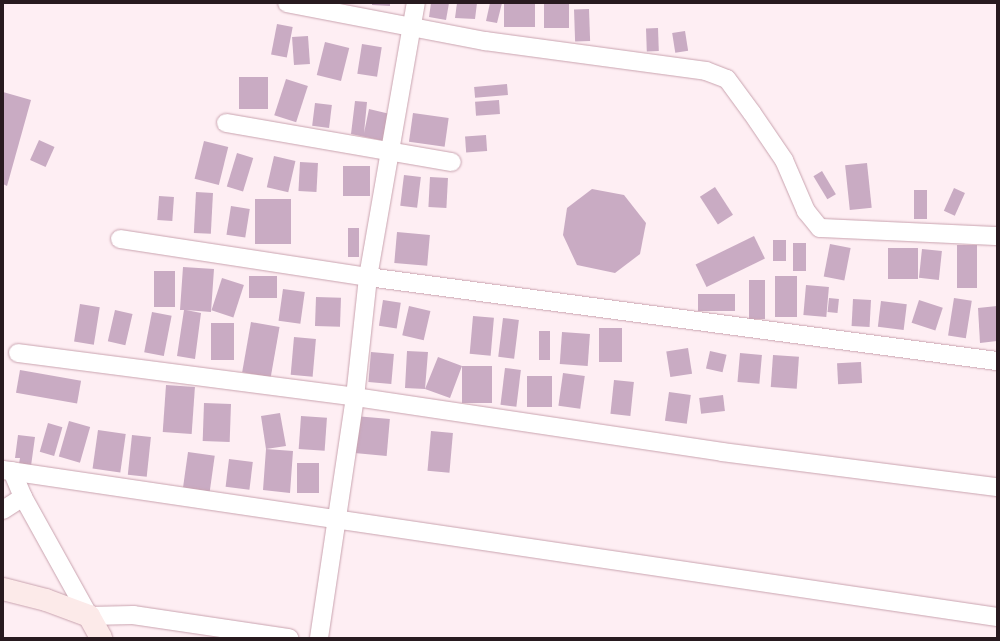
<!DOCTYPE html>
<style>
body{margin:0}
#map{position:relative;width:1000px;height:641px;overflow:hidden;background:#feeef3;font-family:"Space Grotesk",sans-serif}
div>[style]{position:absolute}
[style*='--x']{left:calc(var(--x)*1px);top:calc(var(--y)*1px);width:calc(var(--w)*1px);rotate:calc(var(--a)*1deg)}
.building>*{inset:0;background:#c9abc3;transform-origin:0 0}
.roads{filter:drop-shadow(0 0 1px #c9a3af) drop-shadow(0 0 1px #c9a3af)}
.street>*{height:18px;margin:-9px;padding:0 9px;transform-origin:9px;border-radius:9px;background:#fff}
.secondary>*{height:22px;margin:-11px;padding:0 11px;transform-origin:11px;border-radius:11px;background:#fceae9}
span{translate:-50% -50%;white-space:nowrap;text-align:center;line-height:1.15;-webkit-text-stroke:3px #fff;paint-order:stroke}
.frame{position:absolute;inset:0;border:4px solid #281a1f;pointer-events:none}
</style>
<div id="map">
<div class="building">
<i style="clip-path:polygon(372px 3px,390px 3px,390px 6px,372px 5px)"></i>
<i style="clip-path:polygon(431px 3px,449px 3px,446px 20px,429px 17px)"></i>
<i style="clip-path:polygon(457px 3px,477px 3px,475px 19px,455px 18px)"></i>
<i style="clip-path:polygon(490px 3px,502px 3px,497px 23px,486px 21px)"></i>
<i style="left:504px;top:3px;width:31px;height:24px"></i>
<i style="left:544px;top:3px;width:25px;height:25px"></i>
<i style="left:589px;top:9px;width:32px;height:15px;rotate:88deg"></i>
<i style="left:277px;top:24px;width:16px;height:31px;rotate:11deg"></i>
<i style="left:658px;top:28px;width:23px;height:12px;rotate:88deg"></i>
<i style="left:685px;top:31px;width:20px;height:13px;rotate:81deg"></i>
<i style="left:308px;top:36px;width:28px;height:16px;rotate:86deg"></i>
<i style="left:325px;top:42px;width:25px;height:34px;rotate:14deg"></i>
<i style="left:362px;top:44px;width:20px;height:30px;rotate:9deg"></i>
<i style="left:268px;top:77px;width:32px;height:29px;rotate:90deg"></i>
<i style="left:286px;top:79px;width:23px;height:38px;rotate:18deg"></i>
<i style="left:507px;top:84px;width:11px;height:33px;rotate:85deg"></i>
<i style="clip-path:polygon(3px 92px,31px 100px,7px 186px,3px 184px)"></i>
<i style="left:499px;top:100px;width:14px;height:24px;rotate:86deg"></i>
<i style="clip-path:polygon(355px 101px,367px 102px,364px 133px,369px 109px,390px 114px,384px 141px,351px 134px)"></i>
<i style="left:315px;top:103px;width:17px;height:23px;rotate:7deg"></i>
<i style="left:413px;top:113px;width:36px;height:29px;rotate:8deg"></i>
<i style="left:486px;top:135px;width:16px;height:21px;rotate:86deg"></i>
<i style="left:39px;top:140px;width:17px;height:22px;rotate:24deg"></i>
<i style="left:204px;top:141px;width:25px;height:39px;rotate:14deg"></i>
<i style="left:237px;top:153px;width:17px;height:35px;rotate:17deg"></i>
<i style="left:274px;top:156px;width:22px;height:32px;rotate:13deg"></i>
<i style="left:300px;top:162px;width:18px;height:29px;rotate:3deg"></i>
<i style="left:867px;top:163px;width:45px;height:22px;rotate:84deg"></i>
<i style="left:343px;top:166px;width:27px;height:30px"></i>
<i style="left:822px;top:171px;width:27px;height:10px;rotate:59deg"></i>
<i style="left:404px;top:175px;width:17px;height:31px;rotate:7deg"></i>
<i style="left:430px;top:177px;width:18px;height:30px;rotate:3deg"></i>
<i style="left:715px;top:187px;width:33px;height:18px;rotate:57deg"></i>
<i style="left:954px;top:188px;width:12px;height:25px;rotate:24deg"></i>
<i style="clip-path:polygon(592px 189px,624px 195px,646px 223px,640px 254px,615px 273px,577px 265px,563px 235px,567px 208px)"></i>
<i style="left:914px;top:190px;width:13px;height:29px"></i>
<i style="left:196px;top:192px;width:17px;height:41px;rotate:3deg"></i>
<i style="left:159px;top:196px;width:15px;height:24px;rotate:4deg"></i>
<i style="left:255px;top:199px;width:36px;height:45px"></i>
<i style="left:231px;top:206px;width:19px;height:29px;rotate:9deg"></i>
<i style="left:348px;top:228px;width:11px;height:29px"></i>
<i style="left:397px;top:232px;width:33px;height:31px;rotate:5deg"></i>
<i style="left:754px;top:236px;width:25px;height:65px;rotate:64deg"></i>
<i style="left:773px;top:240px;width:13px;height:21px"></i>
<i style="left:793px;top:243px;width:13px;height:28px"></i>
<i style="left:830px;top:244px;width:21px;height:33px;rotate:11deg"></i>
<i style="left:957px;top:245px;width:20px;height:43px"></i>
<i style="left:888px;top:248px;width:30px;height:31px"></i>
<i style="left:922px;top:249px;width:20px;height:29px;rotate:6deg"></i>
<i style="clip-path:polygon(183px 267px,214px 269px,211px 312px,186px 310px,201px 313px,195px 359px,177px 356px,184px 310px,180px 310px)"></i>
<i style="left:154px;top:271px;width:21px;height:36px"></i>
<i style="left:277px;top:276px;width:22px;height:28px;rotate:90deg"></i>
<i style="left:775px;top:276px;width:22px;height:41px"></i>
<i style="left:222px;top:278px;width:23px;height:34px;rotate:18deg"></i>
<i style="left:749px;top:280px;width:16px;height:39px"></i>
<i style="left:806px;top:285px;width:23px;height:30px;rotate:5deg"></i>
<i style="left:283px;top:289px;width:22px;height:32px;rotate:8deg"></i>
<i style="left:698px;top:294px;width:37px;height:17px"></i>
<i style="left:316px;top:297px;width:25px;height:29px;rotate:2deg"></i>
<i style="left:829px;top:298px;width:10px;height:14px;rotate:6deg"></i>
<i style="left:954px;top:298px;width:18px;height:38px;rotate:9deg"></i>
<i style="left:853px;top:299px;width:18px;height:27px;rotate:3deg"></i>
<i style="left:383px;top:300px;width:18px;height:26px;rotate:9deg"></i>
<i style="left:919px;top:300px;width:25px;height:24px;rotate:18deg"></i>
<i style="left:881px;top:301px;width:26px;height:26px;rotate:7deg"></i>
<i style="left:80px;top:304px;width:20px;height:38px;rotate:9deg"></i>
<i style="left:409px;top:306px;width:22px;height:30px;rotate:13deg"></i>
<i style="clip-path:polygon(997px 306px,997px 341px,980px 343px,978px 308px)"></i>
<i style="left:115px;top:310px;width:18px;height:32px;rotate:13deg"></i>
<i style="left:152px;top:312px;width:20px;height:41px;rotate:11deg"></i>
<i style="left:473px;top:316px;width:21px;height:38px;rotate:5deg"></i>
<i style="left:503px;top:318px;width:16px;height:39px;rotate:7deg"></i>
<i style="left:251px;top:322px;width:29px;height:51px;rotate:10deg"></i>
<i style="left:211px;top:323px;width:23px;height:37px"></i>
<i style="left:599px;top:328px;width:23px;height:34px"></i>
<i style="left:539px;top:331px;width:11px;height:29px"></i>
<i style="left:562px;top:332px;width:28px;height:32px;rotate:4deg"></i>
<i style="left:294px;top:337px;width:22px;height:38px;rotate:5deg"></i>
<i style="left:688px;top:348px;width:26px;height:22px;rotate:81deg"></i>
<i style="clip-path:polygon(407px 351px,428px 352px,425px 389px,438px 357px,462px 366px,450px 398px,425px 389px,405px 388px)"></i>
<i style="left:710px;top:351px;width:17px;height:18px;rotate:13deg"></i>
<i style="left:371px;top:352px;width:23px;height:30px;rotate:5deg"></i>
<i style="left:740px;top:353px;width:22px;height:29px;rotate:5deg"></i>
<i style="left:773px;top:355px;width:26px;height:32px;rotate:4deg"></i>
<i style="left:861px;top:362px;width:21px;height:24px;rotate:87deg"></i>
<i style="left:462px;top:366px;width:30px;height:37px"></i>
<i style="left:505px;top:368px;width:16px;height:37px;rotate:7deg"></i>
<i style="left:20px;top:370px;width:62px;height:23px;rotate:10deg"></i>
<i style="left:563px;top:373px;width:22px;height:33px;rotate:8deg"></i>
<i style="left:527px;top:376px;width:25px;height:31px"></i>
<i style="left:614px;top:380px;width:20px;height:34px;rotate:6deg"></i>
<i style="left:166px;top:385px;width:29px;height:47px;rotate:4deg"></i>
<i style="left:669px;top:392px;width:22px;height:29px;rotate:8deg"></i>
<i style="left:723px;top:395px;width:16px;height:24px;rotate:83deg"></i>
<i style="left:204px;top:403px;width:27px;height:38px;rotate:2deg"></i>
<i style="clip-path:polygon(280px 413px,286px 446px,266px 449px,293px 451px,290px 493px,263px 490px,266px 449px,261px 416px)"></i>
<i style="left:301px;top:416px;width:26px;height:33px;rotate:4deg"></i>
<i style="left:355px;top:416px;width:35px;height:37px;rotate:5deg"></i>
<i style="left:69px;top:421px;width:22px;height:37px;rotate:16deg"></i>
<i style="left:48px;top:423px;width:15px;height:30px;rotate:16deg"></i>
<i style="left:98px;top:430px;width:28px;height:39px;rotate:8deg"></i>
<i style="left:431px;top:431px;width:22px;height:40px;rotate:5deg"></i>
<i style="clip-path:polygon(18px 435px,35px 437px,31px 466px,19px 464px,20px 458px,15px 458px)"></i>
<i style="left:132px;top:435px;width:19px;height:40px;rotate:6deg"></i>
<i style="left:188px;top:452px;width:27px;height:36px;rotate:8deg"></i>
<i style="left:229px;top:459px;width:24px;height:28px;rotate:7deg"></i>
<i style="left:297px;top:463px;width:22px;height:30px"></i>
</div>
<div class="roads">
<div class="street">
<i style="--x:287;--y:3;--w:202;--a:10.9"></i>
<i style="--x:485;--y:41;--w:223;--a:7.7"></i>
<i style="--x:706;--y:71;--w:22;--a:21"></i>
<i style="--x:727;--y:79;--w:42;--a:53.7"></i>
<i style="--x:752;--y:113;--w:57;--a:55.8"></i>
<i style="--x:784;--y:160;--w:56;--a:66.7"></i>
<i style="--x:806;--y:211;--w:22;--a:51"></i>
<i style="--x:820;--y:228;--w:177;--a:2.6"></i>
<i style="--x:226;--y:123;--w:229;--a:9.8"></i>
<i style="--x:120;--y:239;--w:251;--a:8.7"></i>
<i style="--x:368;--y:277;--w:635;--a:7.61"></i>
<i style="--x:18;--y:353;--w:340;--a:7.4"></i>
<i style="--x:355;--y:397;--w:371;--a:8.5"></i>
<i style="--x:722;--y:452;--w:277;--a:7.3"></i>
<i style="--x:3;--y:470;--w:1005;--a:8.41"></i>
<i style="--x:12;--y:471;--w:28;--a:67"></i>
<i style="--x:23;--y:497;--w:136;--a:61"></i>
<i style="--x:89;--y:616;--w:44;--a:-1.3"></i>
<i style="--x:133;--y:615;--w:158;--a:8.4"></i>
<i style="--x:3;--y:510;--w:24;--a:-33"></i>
<i style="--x:319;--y:638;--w:244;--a:-81.5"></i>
<i style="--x:355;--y:397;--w:121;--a:-83.8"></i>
<i style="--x:368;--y:277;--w:278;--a:-80.1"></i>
</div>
<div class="secondary">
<i style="--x:3;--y:589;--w:44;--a:14.3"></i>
<i style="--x:46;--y:600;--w:46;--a:20.4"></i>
<i style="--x:89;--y:616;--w:25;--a:61"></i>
</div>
</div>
<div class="frame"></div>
</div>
